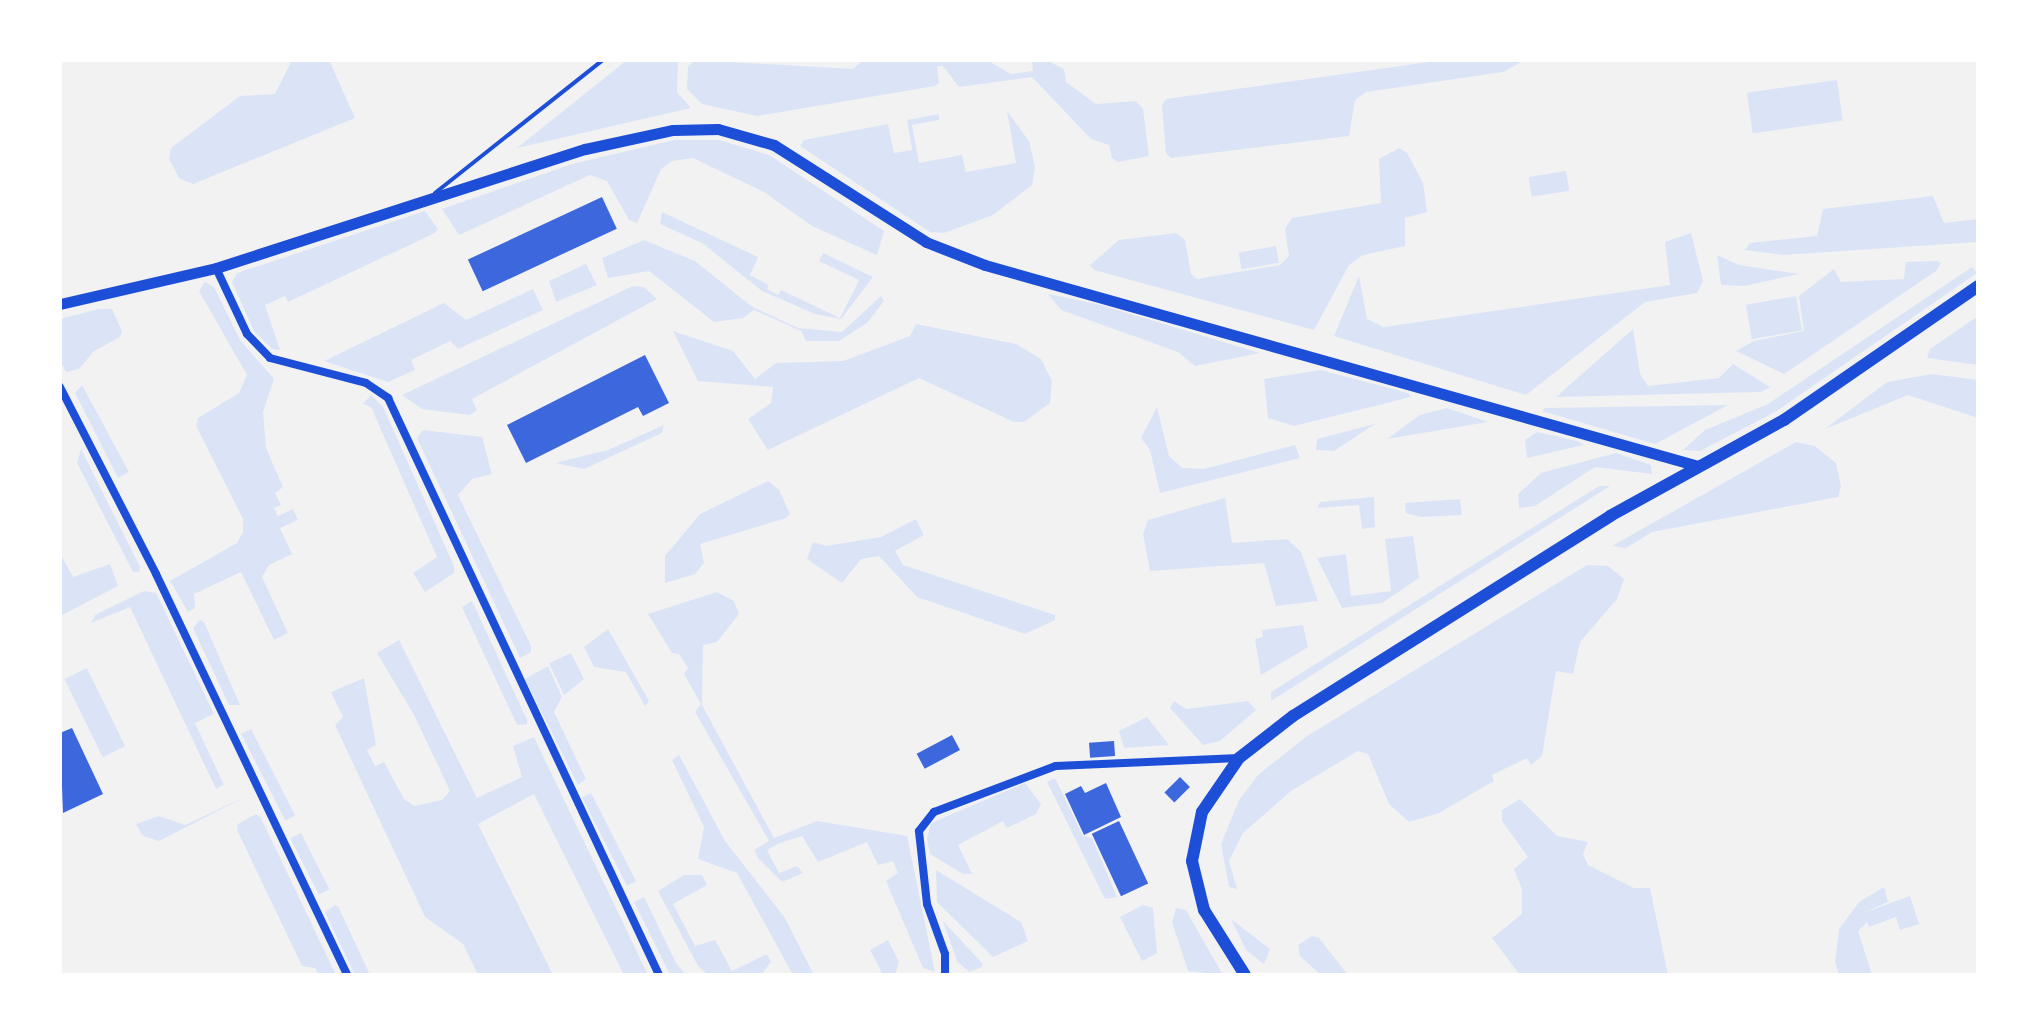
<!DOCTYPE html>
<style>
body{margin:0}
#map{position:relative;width:2038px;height:1035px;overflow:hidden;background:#f2f2f2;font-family:"Fira Sans Condensed",sans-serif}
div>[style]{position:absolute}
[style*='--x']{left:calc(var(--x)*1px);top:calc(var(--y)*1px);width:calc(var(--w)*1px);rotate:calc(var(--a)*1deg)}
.green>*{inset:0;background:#dbe4f7;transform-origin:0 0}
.building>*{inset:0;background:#3d67dc;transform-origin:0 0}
.service>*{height:4px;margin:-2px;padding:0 2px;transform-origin:2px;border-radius:2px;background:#1d4ed8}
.minor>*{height:8px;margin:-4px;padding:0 4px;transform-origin:4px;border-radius:4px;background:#1d4ed8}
.secondary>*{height:11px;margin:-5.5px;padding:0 5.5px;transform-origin:5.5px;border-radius:5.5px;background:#1d4ed8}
.primary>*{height:12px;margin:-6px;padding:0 6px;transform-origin:6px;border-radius:6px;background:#1d4ed8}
span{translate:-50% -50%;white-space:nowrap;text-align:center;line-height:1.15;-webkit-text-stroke:6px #fff;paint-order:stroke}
.frame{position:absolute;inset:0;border:62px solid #fff;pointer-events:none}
</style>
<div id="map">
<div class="green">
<i style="clip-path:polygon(292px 60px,329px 60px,355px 118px,193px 184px,179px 178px,169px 159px,171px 148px,240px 96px,275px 94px)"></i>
<i style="clip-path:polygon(627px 60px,678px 60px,677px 92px,691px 108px,517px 148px)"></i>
<i style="clip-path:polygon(695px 60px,853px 69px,863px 60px,987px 60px,1011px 74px,1033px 71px,1032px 60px,1046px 60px,1064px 69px,1066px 82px,1096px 104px,1136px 101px,1143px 109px,1149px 156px,1118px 162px,1112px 158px,1109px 145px,1091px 139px,1032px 77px,959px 87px,943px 66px,937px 66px,939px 83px,935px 86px,757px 116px,702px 104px,687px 89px,688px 67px)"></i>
<i style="clip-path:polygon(1443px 60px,1525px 60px,1503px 72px,1366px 92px,1355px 100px,1349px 136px,1171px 158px,1166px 153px,1162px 105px,1166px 99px)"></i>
<i style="left:1837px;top:80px;width:41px;height:91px;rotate:82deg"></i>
<i style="clip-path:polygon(1007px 111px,1029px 141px,1035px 167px,1032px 185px,993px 215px,944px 233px,930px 232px,800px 146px,804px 140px,888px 124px,894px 153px,912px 150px,907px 120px,939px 114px,939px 120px,912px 125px,919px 163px,962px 155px,966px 172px,1016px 163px)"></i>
<i style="clip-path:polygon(674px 140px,719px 140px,769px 155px,884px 231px,877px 255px,812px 226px,764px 192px,693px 158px,672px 161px,661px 169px,637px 223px,629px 220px,607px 181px,590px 175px,459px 235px,442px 209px,572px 164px)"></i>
<i style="clip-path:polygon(1399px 148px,1407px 153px,1423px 183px,1427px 212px,1405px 218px,1405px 246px,1363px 255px,1349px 265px,1314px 330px,1094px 270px,1090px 265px,1119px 240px,1176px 233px,1185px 240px,1191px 274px,1197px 279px,1280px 265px,1289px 256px,1285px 229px,1292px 218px,1381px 203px,1379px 159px)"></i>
<i style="left:1566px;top:171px;width:20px;height:38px;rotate:81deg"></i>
<i style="clip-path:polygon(1933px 196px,1944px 223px,1978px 219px,1978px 242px,1783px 255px,1745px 250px,1750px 243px,1817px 236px,1823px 209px)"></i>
<i style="clip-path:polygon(425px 211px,438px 229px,435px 233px,288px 302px,285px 296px,265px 305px,280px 350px,272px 349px,254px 331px,232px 282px,237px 273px)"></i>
<i style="clip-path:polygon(662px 212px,758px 257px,750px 275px,769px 285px,767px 289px,778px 295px,781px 290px,840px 318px,859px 280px,819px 261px,823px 253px,873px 277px,841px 319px,815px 314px,762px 291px,702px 243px,660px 224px)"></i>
<i style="clip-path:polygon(1691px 233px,1703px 281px,1697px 293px,1645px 302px,1526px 395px,1334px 336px,1359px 276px,1367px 319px,1384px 327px,1670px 285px,1665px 242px)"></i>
<i style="clip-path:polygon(644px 240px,695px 261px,751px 306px,798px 328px,842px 332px,881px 296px,884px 301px,867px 323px,839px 341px,806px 341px,801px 331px,754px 310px,743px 318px,714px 322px,649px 271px,608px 278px,602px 258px)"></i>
<i style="left:1276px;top:246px;width:17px;height:38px;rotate:80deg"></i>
<i style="clip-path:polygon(1717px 255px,1739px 265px,1799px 274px,1744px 286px,1721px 285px)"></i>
<i style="clip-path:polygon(1937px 261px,1941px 263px,1936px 271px,1784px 374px,1736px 351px,1754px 341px,1804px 331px,1799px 296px,1834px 269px,1841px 282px,1904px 279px,1906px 262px)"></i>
<i style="clip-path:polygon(586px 264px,597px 285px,556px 302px,549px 281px)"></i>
<i style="clip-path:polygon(1972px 267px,1977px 273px,1775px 412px,1700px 451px,1683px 450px,1705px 430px,1768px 404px)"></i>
<i style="clip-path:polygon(205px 282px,214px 287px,240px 340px,274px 379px,263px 412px,266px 448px,283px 487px,275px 493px,281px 505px,274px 508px,278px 516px,293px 509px,298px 520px,280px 528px,292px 554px,269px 565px,262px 577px,288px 633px,274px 640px,241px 572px,194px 594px,195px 608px,188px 612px,170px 581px,237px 543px,243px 532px,243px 519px,196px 426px,198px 418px,239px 393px,247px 375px,199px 291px)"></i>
<i style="clip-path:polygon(633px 286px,644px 287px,657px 299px,472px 399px,477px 410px,470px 415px,422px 409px,402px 395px)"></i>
<i style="clip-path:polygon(533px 289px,543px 310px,458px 349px,450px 341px,411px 360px,415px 370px,388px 382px,324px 361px,444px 303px,466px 320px)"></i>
<i style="clip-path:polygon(1048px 294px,1101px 305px,1260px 353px,1195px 366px,1178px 352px,1061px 310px)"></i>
<i style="left:1796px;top:296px;width:35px;height:51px;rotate:80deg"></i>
<i style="clip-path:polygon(99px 309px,112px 309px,122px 331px,120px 337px,94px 351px,79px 369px,66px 372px,60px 360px,60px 319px)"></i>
<i style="clip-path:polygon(1978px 316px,1978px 365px,1927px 358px,1930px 349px)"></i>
<i style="clip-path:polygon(916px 324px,1016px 344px,1041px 359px,1052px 381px,1050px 403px,1024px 422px,1014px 422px,919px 378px,768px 450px,748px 419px,771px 403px,773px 387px,698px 381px,673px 331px,733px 351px,755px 379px,776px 363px,843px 361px,910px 336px)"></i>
<i style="clip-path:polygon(1633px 329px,1640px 374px,1648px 386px,1719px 378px,1733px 364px,1770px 387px,1761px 392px,1556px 397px)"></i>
<i style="clip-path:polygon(1321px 370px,1408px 393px,1411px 397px,1294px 426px,1268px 418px,1264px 379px)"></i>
<i style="clip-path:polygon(1932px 374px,1978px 380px,1978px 418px,1908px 395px,1825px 429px,1887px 382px)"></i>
<i style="clip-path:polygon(82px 385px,129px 472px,118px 478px,75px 393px)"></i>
<i style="clip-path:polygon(371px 395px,383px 407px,454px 566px,454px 573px,425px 592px,413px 573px,437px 557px,371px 407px,363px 404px)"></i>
<i style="clip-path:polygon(1728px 405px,1655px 444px,1542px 411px,1545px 408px)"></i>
<i style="clip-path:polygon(1157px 407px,1169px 456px,1182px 468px,1204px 469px,1295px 445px,1300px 458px,1160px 493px,1150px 450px,1141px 438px)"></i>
<i style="clip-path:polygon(1447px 408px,1488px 422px,1387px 439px,1420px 415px)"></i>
<i style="clip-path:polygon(1375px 424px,1334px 451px,1316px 450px,1317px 439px)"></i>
<i style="clip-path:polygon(664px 425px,662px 433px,584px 469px,555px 463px,608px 450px)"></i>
<i style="clip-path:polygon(423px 430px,482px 437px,492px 474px,472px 479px,458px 495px,531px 646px,531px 652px,520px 658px,417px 438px)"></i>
<i style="clip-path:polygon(1537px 432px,1577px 441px,1584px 445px,1527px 458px,1525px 440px)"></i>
<i style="clip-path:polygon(1796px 442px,1815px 446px,1836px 463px,1841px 487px,1838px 497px,1652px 532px,1626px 548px,1612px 546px)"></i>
<i style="clip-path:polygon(81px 449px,140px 567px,139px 572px,133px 572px,77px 463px)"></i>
<i style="clip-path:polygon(1616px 453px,1651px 465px,1652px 474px,1595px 467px,1535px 506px,1519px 508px,1518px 494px,1541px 473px)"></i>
<i style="clip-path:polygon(768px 481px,779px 490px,790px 514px,786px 518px,700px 544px,704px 563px,695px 574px,665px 583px,665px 556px,700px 514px)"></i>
<i style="clip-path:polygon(1599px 486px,1610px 486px,1271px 701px,1271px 692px)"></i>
<i style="clip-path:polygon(1374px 497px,1375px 527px,1362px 529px,1359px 505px,1317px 508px,1320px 502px)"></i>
<i style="clip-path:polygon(1225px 498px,1232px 543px,1287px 539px,1301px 552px,1318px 601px,1276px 606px,1264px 563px,1150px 571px,1143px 534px,1148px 520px)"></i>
<i style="clip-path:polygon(1460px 499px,1462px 515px,1421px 517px,1406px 513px,1405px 503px)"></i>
<i style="clip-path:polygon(916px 519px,924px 535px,895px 551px,903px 565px,1055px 615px,1055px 620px,1025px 634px,917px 597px,879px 556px,861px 559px,842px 583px,807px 559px,813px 542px,826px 546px,881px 537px)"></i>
<i style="clip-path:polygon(1413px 536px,1419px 578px,1382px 603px,1342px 608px,1317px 558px,1346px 554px,1351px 596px,1391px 591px,1385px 539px)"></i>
<i style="clip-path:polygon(60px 553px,73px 577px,110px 564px,118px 586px,60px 616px)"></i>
<i style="clip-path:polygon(1587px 565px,1608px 566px,1624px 579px,1617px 599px,1580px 642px,1573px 674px,1556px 671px,1542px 756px,1531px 765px,1527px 758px,1492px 775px,1494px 781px,1439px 813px,1409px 822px,1389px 804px,1368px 754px,1358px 751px,1291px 791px,1243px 833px,1229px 861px,1237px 889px,1229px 887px,1221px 844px,1239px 800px,1258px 775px,1307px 736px)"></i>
<i style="clip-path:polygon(144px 591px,156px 593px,214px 714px,195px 723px,224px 785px,216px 789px,130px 607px,91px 623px,95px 615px)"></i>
<i style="clip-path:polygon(717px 592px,734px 601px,739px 614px,717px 642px,703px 645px,702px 705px,774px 838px,817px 821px,907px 836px,935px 972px,923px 968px,886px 881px,898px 873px,893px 861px,878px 865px,867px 842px,818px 862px,802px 836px,780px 843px,767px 850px,779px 873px,797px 866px,803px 873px,782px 882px,758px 858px,754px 850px,769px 841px,695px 712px,701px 704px,684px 674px,688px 668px,679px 654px,672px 653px,648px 614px)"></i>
<i style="clip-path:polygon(472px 601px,527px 720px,527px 724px,517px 725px,462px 607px)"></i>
<i style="clip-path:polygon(200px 620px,204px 622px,240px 705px,229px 705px,193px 628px)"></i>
<i style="clip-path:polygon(1303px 625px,1308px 647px,1261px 675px,1255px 639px,1263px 637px,1262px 630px)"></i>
<i style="clip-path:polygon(608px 629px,649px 701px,645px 706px,626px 672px,594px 667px,584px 647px)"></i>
<i style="clip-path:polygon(399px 640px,477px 798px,522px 777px,513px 746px,534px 737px,648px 975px,624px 975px,534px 794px,478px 824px,553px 975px,478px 975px,463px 944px,425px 917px,335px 725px,343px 717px,331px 692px,364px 678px,376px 745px,367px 750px,375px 766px,384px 762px,404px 799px,414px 806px,442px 800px,450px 791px,414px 715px,377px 653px)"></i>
<i style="clip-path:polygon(571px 653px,584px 679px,564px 695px,549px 663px)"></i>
<i style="clip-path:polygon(548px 666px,562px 697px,554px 712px,586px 779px,578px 785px,525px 679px)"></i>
<i style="left:87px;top:668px;width:87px;height:25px;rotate:64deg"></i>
<i style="clip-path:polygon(1174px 701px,1186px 709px,1248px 701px,1256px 710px,1220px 741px,1203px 745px,1170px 708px)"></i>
<i style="clip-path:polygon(1147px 717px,1169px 745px,1124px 748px,1119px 731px)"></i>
<i style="left:251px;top:729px;width:97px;height:11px;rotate:63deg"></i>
<i style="clip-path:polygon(679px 755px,725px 841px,785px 918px,814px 975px,793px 975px,737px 873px,698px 859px,704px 827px,672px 760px)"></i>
<i style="clip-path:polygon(1055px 778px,1083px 836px,1092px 838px,1117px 897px,1105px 899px,1047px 782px)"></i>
<i style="clip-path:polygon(1025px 783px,1041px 804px,1036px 814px,1007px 828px,1003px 821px,958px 845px,972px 874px,963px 874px,930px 854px,927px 839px,931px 823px)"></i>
<i style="left:591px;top:793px;width:99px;height:10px;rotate:63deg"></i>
<i style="clip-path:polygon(247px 796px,159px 841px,143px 836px,136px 824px,159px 816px,185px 825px)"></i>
<i style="clip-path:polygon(1520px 799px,1557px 836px,1588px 842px,1583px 854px,1588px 865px,1634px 888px,1650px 888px,1668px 975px,1520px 975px,1492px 938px,1522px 914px,1522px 889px,1514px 869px,1528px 857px,1502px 821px,1502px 810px)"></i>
<i style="clip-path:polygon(256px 814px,261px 818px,336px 975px,319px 975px,315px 968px,302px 966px,237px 830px,238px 824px)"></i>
<i style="left:301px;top:833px;width:63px;height:12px;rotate:63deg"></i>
<i style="clip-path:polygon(936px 870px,1021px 922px,1028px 941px,993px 957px,937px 902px)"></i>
<i style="clip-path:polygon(684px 875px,702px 875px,707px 885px,673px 904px,695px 946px,715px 940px,732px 971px,767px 954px,771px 962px,761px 975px,708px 975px,698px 966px,658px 891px)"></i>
<i style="clip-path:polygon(1884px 887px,1888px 902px,1863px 913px,1910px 896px,1919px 924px,1900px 930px,1896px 917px,1869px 927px,1867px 922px,1858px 931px,1872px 975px,1839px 975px,1835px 962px,1839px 929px,1859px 902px)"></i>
<i style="clip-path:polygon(644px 897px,676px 963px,686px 975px,670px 975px,634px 902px)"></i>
<i style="clip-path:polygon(335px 905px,338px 906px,370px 975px,355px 975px,325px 912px)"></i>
<i style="clip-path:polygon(1143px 905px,1153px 908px,1157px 953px,1142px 961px,1120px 917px)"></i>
<i style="clip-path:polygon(1176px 908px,1186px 910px,1223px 975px,1188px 971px,1172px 922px)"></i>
<i style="clip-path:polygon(1231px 919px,1270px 949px,1264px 964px,1246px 950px)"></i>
<i style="clip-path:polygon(943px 921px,983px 964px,982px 967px,969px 972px,957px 961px)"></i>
<i style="clip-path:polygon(1312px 936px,1319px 938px,1348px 975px,1321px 975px,1300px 956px,1298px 945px)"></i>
<i style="clip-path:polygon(888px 940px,899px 962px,895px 975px,883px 975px,870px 950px)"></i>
</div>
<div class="building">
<i style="left:602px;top:197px;width:35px;height:148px;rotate:65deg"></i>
<i style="clip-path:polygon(645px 355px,669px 403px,643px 416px,638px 407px,526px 463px,507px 425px)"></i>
<i style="clip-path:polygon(72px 728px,103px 794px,63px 813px,60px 733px)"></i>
<i style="left:952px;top:735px;width:17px;height:40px;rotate:62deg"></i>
<i style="left:1114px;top:741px;width:15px;height:25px;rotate:86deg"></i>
<i style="left:1180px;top:777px;width:14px;height:22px;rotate:45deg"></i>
<i style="clip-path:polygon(1106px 783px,1121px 817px,1084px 835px,1065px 794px,1081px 786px,1085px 793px)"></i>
<i style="left:1119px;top:821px;width:69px;height:30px;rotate:65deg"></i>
</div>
<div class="service">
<i style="--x:435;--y:193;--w:214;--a:-38.4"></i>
</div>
<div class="minor">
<i style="--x:216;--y:268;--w:73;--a:64.8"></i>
<i style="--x:247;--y:334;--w:33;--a:46"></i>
<i style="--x:270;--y:358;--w:99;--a:14.6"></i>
<i style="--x:366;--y:383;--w:27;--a:34"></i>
<i style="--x:388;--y:398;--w:637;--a:64.84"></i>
<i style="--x:60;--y:387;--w:210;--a:62.8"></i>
<i style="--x:156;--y:574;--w:444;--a:64.5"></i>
<i style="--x:945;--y:975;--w:21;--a:-90"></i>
<i style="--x:945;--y:954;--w:53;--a:-109.8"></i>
<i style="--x:927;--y:904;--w:73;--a:-96.3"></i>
<i style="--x:919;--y:831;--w:24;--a:-52"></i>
<i style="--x:934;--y:812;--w:130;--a:-20.7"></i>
<i style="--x:1056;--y:766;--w:183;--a:-2.5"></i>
</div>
<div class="secondary">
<i style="--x:60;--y:304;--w:160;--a:-13"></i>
<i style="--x:216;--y:268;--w:388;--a:-17.9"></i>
<i style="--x:585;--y:149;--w:90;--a:-12.2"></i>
<i style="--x:673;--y:130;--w:45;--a:-1.3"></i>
<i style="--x:718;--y:129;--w:58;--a:15.9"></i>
<i style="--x:774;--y:145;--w:180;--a:32.5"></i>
<i style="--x:926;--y:242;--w:63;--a:21.3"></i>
<i style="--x:985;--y:265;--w:741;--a:15.74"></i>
</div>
<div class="primary">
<i style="--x:1245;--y:975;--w:77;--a:-122.2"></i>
<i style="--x:1204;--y:910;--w:50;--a:-103.8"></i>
<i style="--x:1192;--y:861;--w:50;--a:-78.5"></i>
<i style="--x:1202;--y:812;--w:65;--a:-55.6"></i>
<i style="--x:1239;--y:758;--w:68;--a:-37.9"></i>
<i style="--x:1293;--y:716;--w:375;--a:-32.2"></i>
<i style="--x:1610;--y:516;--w:199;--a:-28.9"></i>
<i style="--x:1784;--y:420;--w:236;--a:-34.6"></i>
</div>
<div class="frame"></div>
</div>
